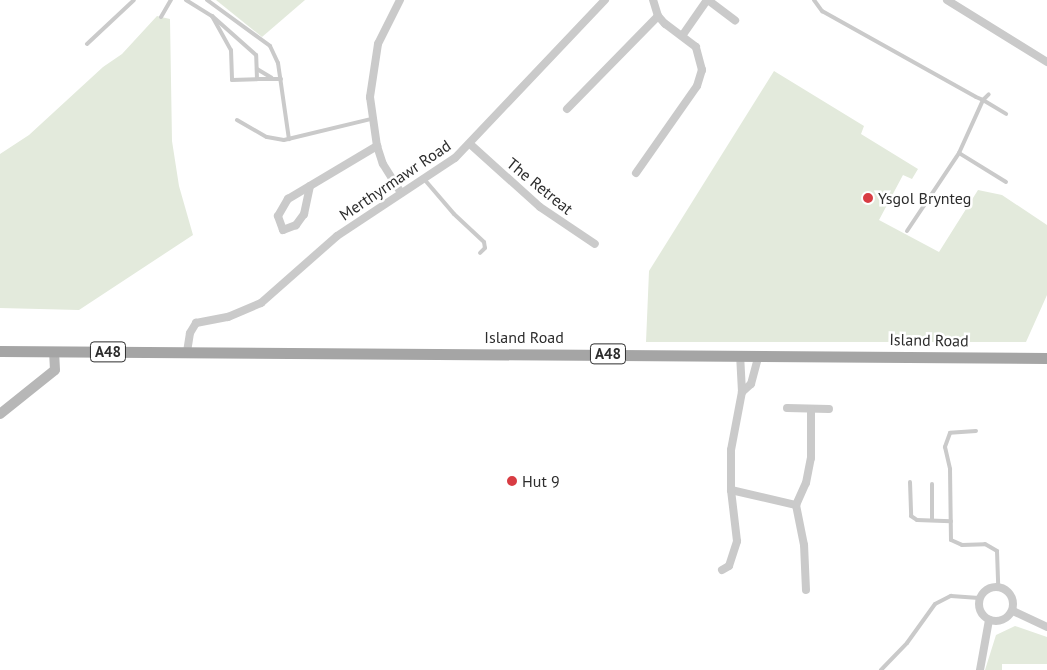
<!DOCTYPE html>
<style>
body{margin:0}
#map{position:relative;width:1047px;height:670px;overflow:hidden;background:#fff;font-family:"PT Sans",sans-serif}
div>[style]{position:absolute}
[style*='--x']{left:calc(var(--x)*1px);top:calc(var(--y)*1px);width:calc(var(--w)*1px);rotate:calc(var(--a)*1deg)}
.green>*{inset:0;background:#e3eadc}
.lane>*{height:4px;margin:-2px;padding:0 2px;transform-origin:2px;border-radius:2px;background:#cacaca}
.street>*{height:8px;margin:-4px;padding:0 4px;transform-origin:4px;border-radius:4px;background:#cacaca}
.street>.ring{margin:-4px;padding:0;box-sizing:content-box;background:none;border:8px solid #cacaca;border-radius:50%}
.secondary>*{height:10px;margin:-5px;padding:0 5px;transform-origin:5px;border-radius:5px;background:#b7b7b7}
.primary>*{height:11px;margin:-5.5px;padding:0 5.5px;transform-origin:5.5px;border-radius:5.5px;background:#a5a5a5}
.dots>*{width:14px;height:14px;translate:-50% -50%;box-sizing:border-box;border:2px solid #fff;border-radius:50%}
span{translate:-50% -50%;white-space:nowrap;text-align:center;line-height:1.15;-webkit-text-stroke:5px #fff;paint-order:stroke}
.shield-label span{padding:1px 4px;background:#fff;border:1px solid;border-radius:4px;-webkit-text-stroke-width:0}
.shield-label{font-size:15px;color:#2d2d2d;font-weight:700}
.street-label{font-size:16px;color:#2d2d2d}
.poi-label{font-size:16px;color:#2d2d2d}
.left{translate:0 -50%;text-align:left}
</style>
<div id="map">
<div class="green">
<i style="clip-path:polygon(216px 0,305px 0,262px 37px)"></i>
<i style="clip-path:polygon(157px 16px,170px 19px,172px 141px,179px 186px,193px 235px,79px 310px,0 308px,0 154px,29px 135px,103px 67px,122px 54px)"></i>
<i style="clip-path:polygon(774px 71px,864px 126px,861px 134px,918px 169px,912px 179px,903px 175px,879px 220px,939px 252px,978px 190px,1002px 195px,1047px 225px,1047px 295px,1026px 342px,646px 342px,649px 271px)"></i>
<i style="clip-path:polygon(1015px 626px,1047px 637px,1047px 664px,1002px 664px,1002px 670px,985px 670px,996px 635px)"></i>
</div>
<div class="lane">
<i style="--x:186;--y:0;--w:31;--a:32"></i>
<i style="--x:207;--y:0;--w:78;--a:36.1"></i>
<i style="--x:270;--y:46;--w:19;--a:65"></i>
<i style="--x:278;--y:63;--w:77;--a:81.8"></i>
<i style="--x:814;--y:0;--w:14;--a:54"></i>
<i style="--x:822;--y:11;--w:176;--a:29.2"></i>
<i style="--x:976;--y:97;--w:8;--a:23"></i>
<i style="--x:983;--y:100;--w:8;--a:-45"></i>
<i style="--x:161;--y:17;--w:20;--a:-60"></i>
<i style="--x:87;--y:44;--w:64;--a:-43.1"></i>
<i style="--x:257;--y:69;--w:17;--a:31"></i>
<i style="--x:257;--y:79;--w:24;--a:-92"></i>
<i style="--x:256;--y:55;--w:59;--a:-138.4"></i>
<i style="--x:212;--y:16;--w:39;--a:61"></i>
<i style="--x:231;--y:50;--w:30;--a:88"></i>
<i style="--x:232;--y:80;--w:25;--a:-2"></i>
<i style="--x:257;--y:79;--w:24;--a:0"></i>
<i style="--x:237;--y:120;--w:34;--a:30"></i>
<i style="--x:267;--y:137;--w:17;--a:10"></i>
<i style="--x:284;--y:140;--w:89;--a:-13.6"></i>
<i style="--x:424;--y:179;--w:46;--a:49.4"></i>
<i style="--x:454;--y:214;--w:41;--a:43"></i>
<i style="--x:484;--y:242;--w:6;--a:81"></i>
<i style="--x:485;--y:248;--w:7;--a:135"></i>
<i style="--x:1006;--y:182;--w:55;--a:-148.3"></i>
<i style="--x:959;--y:153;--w:58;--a:-65.6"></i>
<i style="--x:983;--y:100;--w:27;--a:31"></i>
<i style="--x:907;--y:231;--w:94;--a:-56.3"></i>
<i style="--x:976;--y:431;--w:26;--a:176"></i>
<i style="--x:950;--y:433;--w:15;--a:110"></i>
<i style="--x:945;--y:447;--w:23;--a:77"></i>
<i style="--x:950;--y:469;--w:71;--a:89.2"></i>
<i style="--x:951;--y:540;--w:12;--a:24"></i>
<i style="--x:962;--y:545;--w:23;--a:-2"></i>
<i style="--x:985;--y:544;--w:14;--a:30"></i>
<i style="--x:997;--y:551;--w:36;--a:88"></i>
<i style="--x:910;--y:482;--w:34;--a:88"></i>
<i style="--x:911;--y:516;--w:7;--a:34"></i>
<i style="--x:917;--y:520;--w:34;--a:2"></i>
<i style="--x:932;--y:484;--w:36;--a:90"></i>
<i style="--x:881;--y:670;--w:37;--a:-46"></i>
<i style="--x:907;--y:643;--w:48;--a:-54.3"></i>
<i style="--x:935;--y:604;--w:18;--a:-27"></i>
<i style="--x:951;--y:596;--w:28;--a:4"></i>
</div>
<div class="street">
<i style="--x:400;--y:0;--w:49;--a:116.6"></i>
<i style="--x:378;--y:44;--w:54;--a:98.6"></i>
<i style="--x:370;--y:97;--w:49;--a:81.9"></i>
<i style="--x:377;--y:146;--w:19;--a:72"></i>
<i style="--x:383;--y:164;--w:34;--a:58"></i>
<i style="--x:708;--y:0;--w:34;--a:37"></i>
<i style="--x:947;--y:0;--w:118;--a:31.8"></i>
<i style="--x:682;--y:36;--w:44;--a:-55.2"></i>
<i style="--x:567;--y:109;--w:130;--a:-45.6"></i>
<i style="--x:470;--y:144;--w:94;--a:42"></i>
<i style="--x:540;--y:207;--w:66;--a:33.9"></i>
<i style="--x:636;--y:173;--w:106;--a:-55"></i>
<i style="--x:697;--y:86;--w:17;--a:-73"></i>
<i style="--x:702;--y:70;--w:24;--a:-105"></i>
<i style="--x:696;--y:47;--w:39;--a:-143"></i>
<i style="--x:665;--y:24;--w:11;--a:-131"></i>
<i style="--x:658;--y:16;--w:17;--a:-107"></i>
<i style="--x:310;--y:186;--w:29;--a:102"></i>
<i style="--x:304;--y:214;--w:14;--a:126"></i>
<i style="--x:296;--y:225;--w:14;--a:159"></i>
<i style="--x:283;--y:230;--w:15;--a:-110"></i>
<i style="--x:278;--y:216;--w:20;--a:-60"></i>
<i style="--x:288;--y:199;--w:104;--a:-30.8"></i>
<i style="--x:187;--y:352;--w:19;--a:-81"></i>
<i style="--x:190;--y:333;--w:12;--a:-59"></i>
<i style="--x:196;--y:323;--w:33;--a:-11"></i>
<i style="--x:228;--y:317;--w:36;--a:-23"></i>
<i style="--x:261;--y:303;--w:101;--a:-41.4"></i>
<i style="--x:337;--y:236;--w:141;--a:-33.5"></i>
<i style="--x:455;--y:158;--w:218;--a:-46.5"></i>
<i style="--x:742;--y:392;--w:12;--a:-42"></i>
<i style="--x:751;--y:384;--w:30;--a:-75"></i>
<i style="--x:787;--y:408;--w:42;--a:1.4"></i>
<i style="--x:731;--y:490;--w:67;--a:13"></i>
<i style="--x:722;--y:570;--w:8;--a:-30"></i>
<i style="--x:729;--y:566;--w:26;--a:-72"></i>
<i style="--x:737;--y:541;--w:51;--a:-96.7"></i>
<i style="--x:731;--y:490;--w:40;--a:-90"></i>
<i style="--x:731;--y:450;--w:59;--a:-79.3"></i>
<i style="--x:742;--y:392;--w:37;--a:-93"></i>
<i class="ring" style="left:979px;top:587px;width:26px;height:26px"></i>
<i style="--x:806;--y:590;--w:45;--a:-92.5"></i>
<i style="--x:804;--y:545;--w:41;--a:-101.3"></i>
<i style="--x:796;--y:505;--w:24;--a:-66"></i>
<i style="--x:806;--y:483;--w:25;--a:-79"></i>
<i style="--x:811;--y:458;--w:49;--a:-90"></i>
<i style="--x:1013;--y:611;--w:38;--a:25"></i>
<i style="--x:980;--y:670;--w:51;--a:-79.8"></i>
</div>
<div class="secondary">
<i style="--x:0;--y:414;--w:70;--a:-38.7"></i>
<i style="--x:55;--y:370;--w:18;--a:-93"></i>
</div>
<div class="primary">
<i style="--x:0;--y:351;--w:1047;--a:0.38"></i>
</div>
<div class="dots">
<i style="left:868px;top:198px;background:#d83c43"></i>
<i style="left:512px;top:481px;background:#d83c43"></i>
</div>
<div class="shield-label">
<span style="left:108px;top:352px">A48</span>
<span style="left:608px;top:354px">A48</span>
</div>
<div class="street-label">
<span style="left:395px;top:180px;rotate:-34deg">Merthyrmawr Road</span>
<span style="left:540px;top:186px;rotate:39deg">The Retreat</span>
<span style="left:524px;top:337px">Island Road</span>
<span style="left:929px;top:340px;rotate:1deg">Island Road</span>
</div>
<div class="poi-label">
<span class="left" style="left:878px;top:198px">Ysgol Brynteg</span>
<span class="left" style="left:522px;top:481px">Hut 9</span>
</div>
</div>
